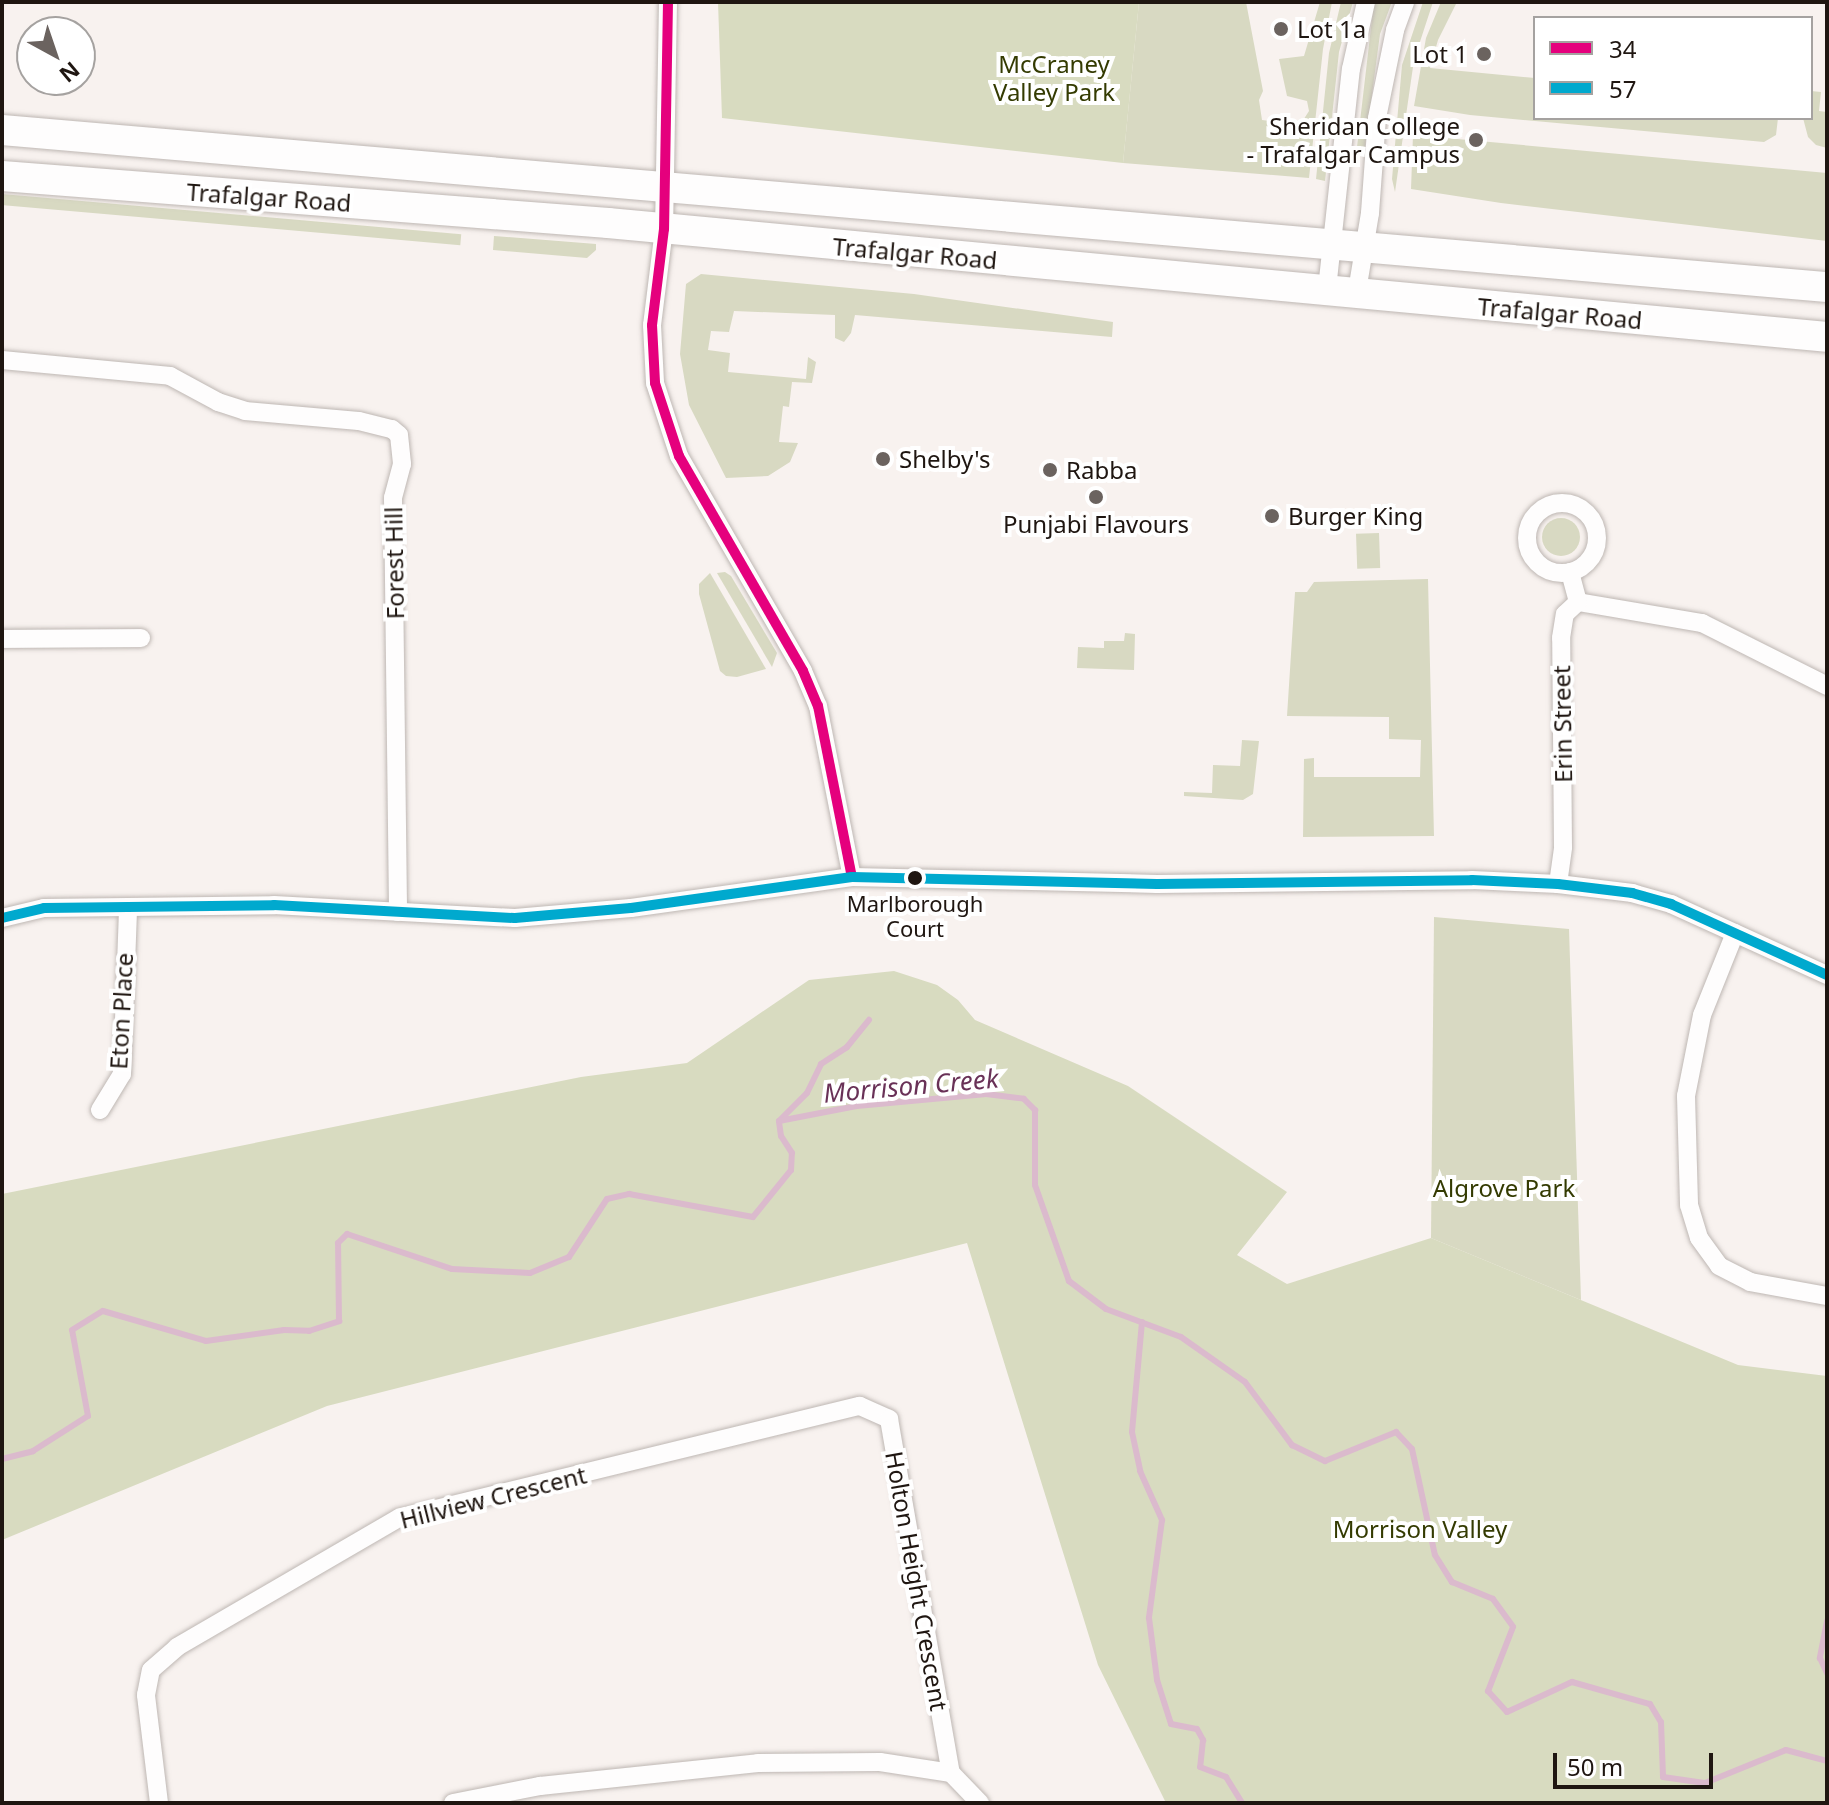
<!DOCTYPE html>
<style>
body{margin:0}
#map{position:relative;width:1829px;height:1805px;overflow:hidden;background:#f8f2ef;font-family:"Noto Sans",sans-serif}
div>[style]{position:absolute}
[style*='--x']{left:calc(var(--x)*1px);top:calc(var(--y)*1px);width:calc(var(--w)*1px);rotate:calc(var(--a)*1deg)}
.green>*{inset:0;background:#d8d9c2;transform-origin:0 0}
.round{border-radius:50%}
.forest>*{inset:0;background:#d8dbc0}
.stream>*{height:6px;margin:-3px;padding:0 3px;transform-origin:3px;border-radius:3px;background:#dbbacd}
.roads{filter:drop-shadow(0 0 2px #beb7b3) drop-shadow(0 0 2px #beb7b3)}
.street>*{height:18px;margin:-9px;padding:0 9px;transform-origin:9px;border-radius:9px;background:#fefdfd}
.street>.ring{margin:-9px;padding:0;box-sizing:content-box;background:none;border:18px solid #fefdfd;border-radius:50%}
.primary>*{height:30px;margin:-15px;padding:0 15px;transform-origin:15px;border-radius:15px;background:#fefdfd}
.bus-1>*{height:10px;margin:-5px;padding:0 5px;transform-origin:5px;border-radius:5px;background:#e5007d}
.bus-2>*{height:10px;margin:-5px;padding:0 5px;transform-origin:5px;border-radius:5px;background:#00a9ce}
.dots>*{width:22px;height:22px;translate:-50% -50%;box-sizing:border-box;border:4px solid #fff;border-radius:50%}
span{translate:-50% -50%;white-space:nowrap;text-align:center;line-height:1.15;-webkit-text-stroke:8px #fff;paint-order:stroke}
.bus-label{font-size:22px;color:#1f1611}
.poi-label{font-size:24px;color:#1f1611}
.left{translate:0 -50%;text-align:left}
.right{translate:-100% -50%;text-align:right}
.park-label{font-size:24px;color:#343b02}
.street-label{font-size:24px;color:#1f1611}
.water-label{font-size:26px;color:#693157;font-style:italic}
.frame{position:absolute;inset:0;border:4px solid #1f1611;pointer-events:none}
.legend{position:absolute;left:1533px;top:16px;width:280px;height:104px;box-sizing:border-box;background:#fff;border:2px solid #a5a2a0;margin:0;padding:10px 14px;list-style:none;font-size:24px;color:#1f1611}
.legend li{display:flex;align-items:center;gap:16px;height:40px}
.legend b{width:40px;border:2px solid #a5a2a0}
.north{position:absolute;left:16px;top:16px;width:80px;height:80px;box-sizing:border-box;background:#fff;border:2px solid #a5a2a0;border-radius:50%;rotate:140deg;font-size:22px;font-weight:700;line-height:32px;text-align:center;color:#1f1611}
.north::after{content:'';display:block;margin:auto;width:28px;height:36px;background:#6b635f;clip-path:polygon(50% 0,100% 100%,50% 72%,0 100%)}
.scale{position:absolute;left:1553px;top:1753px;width:160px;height:36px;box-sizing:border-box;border:4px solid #1f1611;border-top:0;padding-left:10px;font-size:24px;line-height:28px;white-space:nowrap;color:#1f1611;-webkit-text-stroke:6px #fff;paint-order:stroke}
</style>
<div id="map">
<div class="green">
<i style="clip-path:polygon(1139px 2px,1246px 2px,1263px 91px,1259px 100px,1262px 120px,1300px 125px,1309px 111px,1307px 101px,1287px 96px,1279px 59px,1304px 56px,1320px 2px,1332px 2px,1323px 49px,1309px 178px,1123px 163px)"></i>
<i style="clip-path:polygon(1341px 2px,1353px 2px,1339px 52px,1325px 181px,1316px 179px,1329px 53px)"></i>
<i style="clip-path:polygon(1374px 2px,1392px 2px,1380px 34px,1365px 147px,1357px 147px)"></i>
<i style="clip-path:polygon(1423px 2px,1433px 2px,1414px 60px,1395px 192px,1392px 179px,1402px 65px)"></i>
<i style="clip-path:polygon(1441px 2px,1457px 2px,1438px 40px,1430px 68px,1535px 78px,1535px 118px,1778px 118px,1776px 135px,1764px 142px,1470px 115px,1414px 106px,1426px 38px)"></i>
<i style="clip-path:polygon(1811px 91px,1821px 92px,1819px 111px,1827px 112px,1827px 148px,1816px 145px,1808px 137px,1803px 118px,1811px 118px)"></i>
<i style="clip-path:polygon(1413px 135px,1827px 173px,1827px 241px,1501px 203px,1411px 189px)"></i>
<i style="left:2px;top:194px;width:461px;height:11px;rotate:5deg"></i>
<i style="clip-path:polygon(494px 236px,596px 244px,596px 250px,587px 258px,493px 250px)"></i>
<i style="clip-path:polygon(701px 274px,914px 294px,1113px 322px,1112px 337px,855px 315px,851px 333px,844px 342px,835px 338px,835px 315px,734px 311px,729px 332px,711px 331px,708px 350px,730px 353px,728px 372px,806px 379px,808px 357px,816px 362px,812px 383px,792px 382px,789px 407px,783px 406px,779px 442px,798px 443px,790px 462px,768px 476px,726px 478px,689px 405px,680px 354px,686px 284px)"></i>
<i class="round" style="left:1542px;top:518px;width:38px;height:38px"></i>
<i style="left:1379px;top:533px;width:35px;height:23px;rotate:88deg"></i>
<i style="clip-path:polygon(725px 572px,731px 576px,777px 653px,772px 667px,717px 573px)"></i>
<i style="clip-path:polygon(710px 573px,766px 669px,737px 677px,726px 676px,720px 671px,699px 594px,699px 584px)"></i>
<i style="clip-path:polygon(1428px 579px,1434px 836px,1303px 837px,1304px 759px,1314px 758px,1314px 777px,1420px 777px,1421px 740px,1389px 739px,1389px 717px,1287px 716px,1295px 592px,1307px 592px,1314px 582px)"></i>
<i style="clip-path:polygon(1125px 633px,1135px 634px,1134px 670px,1077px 668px,1078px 647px,1104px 648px,1104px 641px,1124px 641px)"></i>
<i style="clip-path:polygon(1242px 740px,1259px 741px,1253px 794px,1243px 800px,1184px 796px,1184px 792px,1212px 793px,1213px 765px,1240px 766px)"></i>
<i style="clip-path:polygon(1434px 917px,1569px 929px,1581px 1300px,1431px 1238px)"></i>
</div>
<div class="forest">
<i style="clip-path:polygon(718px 2px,1139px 2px,1123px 163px,722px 118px)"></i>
<i style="clip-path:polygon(894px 971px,937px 985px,958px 1000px,975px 1020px,1128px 1086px,1287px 1192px,1237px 1255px,1287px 1284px,1431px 1238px,1738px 1365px,1827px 1376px,1827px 1803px,1166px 1803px,1098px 1665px,967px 1243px,327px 1406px,2px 1540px,2px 1194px,581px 1077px,687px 1063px,809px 980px)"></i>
</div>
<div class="stream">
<i style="--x:780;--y:1120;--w:38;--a:-45"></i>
<i style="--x:807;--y:1093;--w:32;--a:-64"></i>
<i style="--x:821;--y:1064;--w:31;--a:-33"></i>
<i style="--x:847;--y:1047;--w:35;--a:-51"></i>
<i style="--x:1142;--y:1322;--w:110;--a:95.2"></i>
<i style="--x:1132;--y:1432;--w:40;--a:78"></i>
<i style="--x:1140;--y:1471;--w:54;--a:65.8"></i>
<i style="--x:1162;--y:1520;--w:99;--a:97.6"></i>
<i style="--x:1149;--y:1618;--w:63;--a:82.6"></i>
<i style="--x:1157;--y:1680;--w:46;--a:72.3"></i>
<i style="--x:1171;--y:1724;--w:26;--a:11"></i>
<i style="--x:1197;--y:1729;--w:13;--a:61"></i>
<i style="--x:1203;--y:1740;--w:27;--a:96"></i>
<i style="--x:1200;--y:1767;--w:28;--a:21"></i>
<i style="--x:1226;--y:1777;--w:31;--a:58"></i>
<i style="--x:2;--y:1459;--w:32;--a:-14"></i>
<i style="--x:33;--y:1451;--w:65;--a:-32.5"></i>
<i style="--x:88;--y:1416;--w:87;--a:-100.5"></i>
<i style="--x:72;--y:1330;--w:36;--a:-32"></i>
<i style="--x:103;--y:1311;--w:107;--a:16.2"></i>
<i style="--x:206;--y:1341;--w:79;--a:-8"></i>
<i style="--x:284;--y:1330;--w:25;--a:2"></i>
<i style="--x:309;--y:1331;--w:32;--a:-18"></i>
<i style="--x:339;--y:1321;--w:78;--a:-90.7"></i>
<i style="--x:338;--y:1243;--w:13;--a:-45"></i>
<i style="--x:347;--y:1234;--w:111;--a:18.4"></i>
<i style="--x:452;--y:1269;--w:78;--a:2.9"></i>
<i style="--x:530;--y:1273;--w:42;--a:-22.3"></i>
<i style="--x:569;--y:1257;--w:69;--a:-56.8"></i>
<i style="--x:607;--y:1199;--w:23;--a:-13"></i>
<i style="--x:629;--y:1194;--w:126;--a:10.5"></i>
<i style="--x:753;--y:1217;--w:60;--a:-51"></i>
<i style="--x:791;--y:1170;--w:17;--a:-87"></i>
<i style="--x:792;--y:1153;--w:20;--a:-123"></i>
<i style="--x:781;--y:1136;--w:15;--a:-98"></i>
<i style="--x:779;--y:1121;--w:79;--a:-10.9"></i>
<i style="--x:857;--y:1106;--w:130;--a:-5.3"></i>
<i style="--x:986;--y:1094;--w:38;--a:7"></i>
<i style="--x:1024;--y:1099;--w:16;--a:45"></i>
<i style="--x:1035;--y:1110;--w:75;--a:90"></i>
<i style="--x:1035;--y:1185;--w:102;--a:70.5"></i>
<i style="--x:1069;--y:1281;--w:46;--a:37.1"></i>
<i style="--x:1106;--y:1309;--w:80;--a:20.5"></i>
<i style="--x:1181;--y:1337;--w:78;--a:35.1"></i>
<i style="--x:1245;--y:1382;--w:79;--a:53.3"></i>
<i style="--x:1292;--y:1445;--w:37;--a:26"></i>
<i style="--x:1325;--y:1461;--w:77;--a:-22.2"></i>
<i style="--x:1396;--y:1432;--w:23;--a:47"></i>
<i style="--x:1412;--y:1449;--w:108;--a:77.8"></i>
<i style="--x:1435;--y:1555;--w:32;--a:58"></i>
<i style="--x:1452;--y:1582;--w:44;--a:22.5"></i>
<i style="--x:1493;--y:1599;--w:34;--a:54"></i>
<i style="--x:1513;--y:1627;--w:69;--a:111.3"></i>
<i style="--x:1488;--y:1691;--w:28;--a:48"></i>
<i style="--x:1507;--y:1712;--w:72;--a:-24.8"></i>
<i style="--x:1572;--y:1682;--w:81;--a:15.8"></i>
<i style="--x:1650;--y:1704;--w:21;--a:59"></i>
<i style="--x:1661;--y:1722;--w:55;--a:87.9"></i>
<i style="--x:1663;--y:1777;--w:42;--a:8.1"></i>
<i style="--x:1705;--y:1783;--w:87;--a:-22.2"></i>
<i style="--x:1786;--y:1750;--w:42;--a:15"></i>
<i style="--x:1827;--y:1621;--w:38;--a:101"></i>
<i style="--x:1820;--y:1658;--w:17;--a:65"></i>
</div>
<div class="roads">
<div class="street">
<i style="--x:668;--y:2;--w:227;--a:91"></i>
<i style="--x:664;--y:229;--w:97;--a:97.1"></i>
<i style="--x:652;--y:325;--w:58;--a:87"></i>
<i style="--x:655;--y:383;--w:77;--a:71.8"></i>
<i style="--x:679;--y:456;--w:248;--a:60"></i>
<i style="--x:803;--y:671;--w:38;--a:67"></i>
<i style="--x:818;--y:706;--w:174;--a:78.8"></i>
<i style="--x:1327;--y:289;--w:221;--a:-83.8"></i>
<i style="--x:1351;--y:69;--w:69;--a:-77.4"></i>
<i style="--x:1357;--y:291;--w:79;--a:-80.5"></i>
<i style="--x:1370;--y:213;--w:95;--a:-85.8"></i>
<i style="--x:1377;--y:118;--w:90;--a:-78.4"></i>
<i style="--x:1395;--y:30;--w:30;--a:-70"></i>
<i style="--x:2;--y:360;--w:169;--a:5.4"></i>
<i style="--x:170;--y:376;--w:55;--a:28.4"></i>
<i style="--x:218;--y:402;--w:28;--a:18"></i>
<i style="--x:245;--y:411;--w:114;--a:5"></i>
<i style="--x:359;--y:421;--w:34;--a:14"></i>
<i style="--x:392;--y:429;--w:9;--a:41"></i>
<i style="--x:399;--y:435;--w:29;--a:84"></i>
<i style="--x:402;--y:464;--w:35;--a:105"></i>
<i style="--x:393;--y:498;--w:414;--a:89.3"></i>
<i class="ring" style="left:1527px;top:503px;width:52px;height:52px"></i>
<i style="--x:1578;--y:602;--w:126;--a:9.6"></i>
<i style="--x:1702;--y:623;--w:140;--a:26.7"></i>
<i style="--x:2;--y:639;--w:139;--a:-0.4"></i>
<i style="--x:1558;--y:884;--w:37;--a:-82"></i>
<i style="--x:1563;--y:847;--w:209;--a:-90.5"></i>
<i style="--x:1561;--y:638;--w:24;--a:-81"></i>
<i style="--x:1565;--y:614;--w:18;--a:-43"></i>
<i style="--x:1578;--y:602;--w:31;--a:-105"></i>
<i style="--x:2;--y:918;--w:43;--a:-13.4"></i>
<i style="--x:44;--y:908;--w:230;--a:-0.7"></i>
<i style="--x:274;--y:905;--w:241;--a:3.1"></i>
<i style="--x:515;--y:918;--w:116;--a:-4.9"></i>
<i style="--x:631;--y:908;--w:223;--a:-8"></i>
<i style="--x:852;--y:877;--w:305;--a:1.3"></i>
<i style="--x:1157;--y:884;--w:315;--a:-0.7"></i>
<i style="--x:1472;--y:880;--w:86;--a:2.7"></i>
<i style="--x:1558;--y:884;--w:75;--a:6.9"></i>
<i style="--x:1632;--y:893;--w:41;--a:15.8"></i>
<i style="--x:1671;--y:904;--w:171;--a:24.5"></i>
<i style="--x:1735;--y:933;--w:88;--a:111.9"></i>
<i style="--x:1702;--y:1015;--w:83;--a:101.2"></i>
<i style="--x:1686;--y:1096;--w:109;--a:88.4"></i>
<i style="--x:1689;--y:1205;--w:34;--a:73"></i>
<i style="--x:1699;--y:1238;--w:34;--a:54"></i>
<i style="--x:1719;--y:1266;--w:35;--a:27"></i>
<i style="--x:1750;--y:1282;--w:78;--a:10.3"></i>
<i style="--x:100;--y:1110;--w:42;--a:-58.6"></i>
<i style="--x:122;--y:1074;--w:167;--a:-87.9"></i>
<i style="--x:951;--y:1773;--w:42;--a:46"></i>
<i style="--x:159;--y:1803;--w:109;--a:-96.9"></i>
<i style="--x:146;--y:1695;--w:25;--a:-79"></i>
<i style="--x:151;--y:1670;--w:35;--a:-41"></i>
<i style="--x:177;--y:1647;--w:257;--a:-30.2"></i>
<i style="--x:399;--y:1518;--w:474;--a:-13.7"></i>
<i style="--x:860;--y:1406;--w:32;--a:24"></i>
<i style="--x:889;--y:1419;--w:359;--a:80.1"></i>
<i style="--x:453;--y:1803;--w:89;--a:-11.1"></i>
<i style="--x:540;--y:1786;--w:219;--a:-6"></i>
<i style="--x:758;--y:1763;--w:122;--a:-0.5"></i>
<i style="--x:880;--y:1762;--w:72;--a:8.8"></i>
</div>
<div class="primary">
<i style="--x:2;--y:130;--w:1832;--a:4.92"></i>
<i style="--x:2;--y:176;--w:608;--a:4.43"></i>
<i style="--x:608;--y:223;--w:1224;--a:5.34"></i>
</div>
</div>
<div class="bus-1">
<i style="--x:668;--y:2;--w:227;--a:91"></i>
<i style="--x:664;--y:229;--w:97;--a:97.1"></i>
<i style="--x:652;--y:325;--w:58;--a:87"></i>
<i style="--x:655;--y:383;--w:77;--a:71.8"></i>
<i style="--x:679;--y:456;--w:248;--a:60"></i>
<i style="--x:803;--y:671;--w:38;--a:67"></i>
<i style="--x:818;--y:706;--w:174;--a:78.8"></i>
</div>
<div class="bus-2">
<i style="--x:2;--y:918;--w:43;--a:-13.4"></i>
<i style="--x:44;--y:908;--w:230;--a:-0.7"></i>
<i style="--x:274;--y:905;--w:241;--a:3.1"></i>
<i style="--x:515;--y:918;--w:116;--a:-4.9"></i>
<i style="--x:631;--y:908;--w:223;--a:-8"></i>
<i style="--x:852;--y:877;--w:305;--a:1.3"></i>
<i style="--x:1157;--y:884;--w:315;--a:-0.7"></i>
<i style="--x:1472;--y:880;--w:86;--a:2.7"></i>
<i style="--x:1558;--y:884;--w:75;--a:6.9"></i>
<i style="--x:1632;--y:893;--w:41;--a:15.8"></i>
<i style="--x:1671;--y:904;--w:171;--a:24.5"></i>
</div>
<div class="dots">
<i style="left:1281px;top:29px;background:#6b635f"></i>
<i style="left:1484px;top:54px;background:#6b635f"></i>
<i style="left:1476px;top:140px;background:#6b635f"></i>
<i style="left:883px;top:459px;background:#6b635f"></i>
<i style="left:1050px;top:470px;background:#6b635f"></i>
<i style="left:1096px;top:497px;background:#6b635f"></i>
<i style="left:1272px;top:516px;background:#6b635f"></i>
<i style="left:915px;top:878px;background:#1f1611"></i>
</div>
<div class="bus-label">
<span style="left:915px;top:916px">Marlborough<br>Court</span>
</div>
<div class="poi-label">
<span class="left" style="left:1297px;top:29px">Lot 1a</span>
<span class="right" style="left:1468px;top:54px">Lot 1</span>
<span class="right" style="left:1460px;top:140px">Sheridan College<br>- Trafalgar Campus</span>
<span class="left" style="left:899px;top:459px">Shelby's</span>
<span class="left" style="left:1066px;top:470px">Rabba</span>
<span class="left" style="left:1288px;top:516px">Burger King</span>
<span style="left:1096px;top:524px">Punjabi Flavours</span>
</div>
<div class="park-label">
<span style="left:1054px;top:78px">McCraney<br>Valley Park</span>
<span style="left:1504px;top:1188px">Algrove Park</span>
<span style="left:1420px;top:1529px">Morrison Valley</span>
</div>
<div class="street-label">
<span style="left:269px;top:197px;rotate:4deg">Trafalgar Road</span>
<span style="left:915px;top:253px;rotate:5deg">Trafalgar Road</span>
<span style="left:1560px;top:313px;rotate:5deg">Trafalgar Road</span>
<span style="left:394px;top:563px;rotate:-91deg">Forest Hill</span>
<span style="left:1562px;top:724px;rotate:-91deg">Erin Street</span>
<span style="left:121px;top:1011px;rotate:-87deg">Eton Place</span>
<span style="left:493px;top:1497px;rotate:-14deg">Hillview Crescent</span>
<span style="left:917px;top:1581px;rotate:80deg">Holton Height Crescent</span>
</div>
<div class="water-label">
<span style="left:911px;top:1086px;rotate:-5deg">Morrison Creek</span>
</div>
<div class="frame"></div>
<ul class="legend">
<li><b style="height:10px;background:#e5007d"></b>34</li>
<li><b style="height:10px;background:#00a9ce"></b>57</li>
</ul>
<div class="north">N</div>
<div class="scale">50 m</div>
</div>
